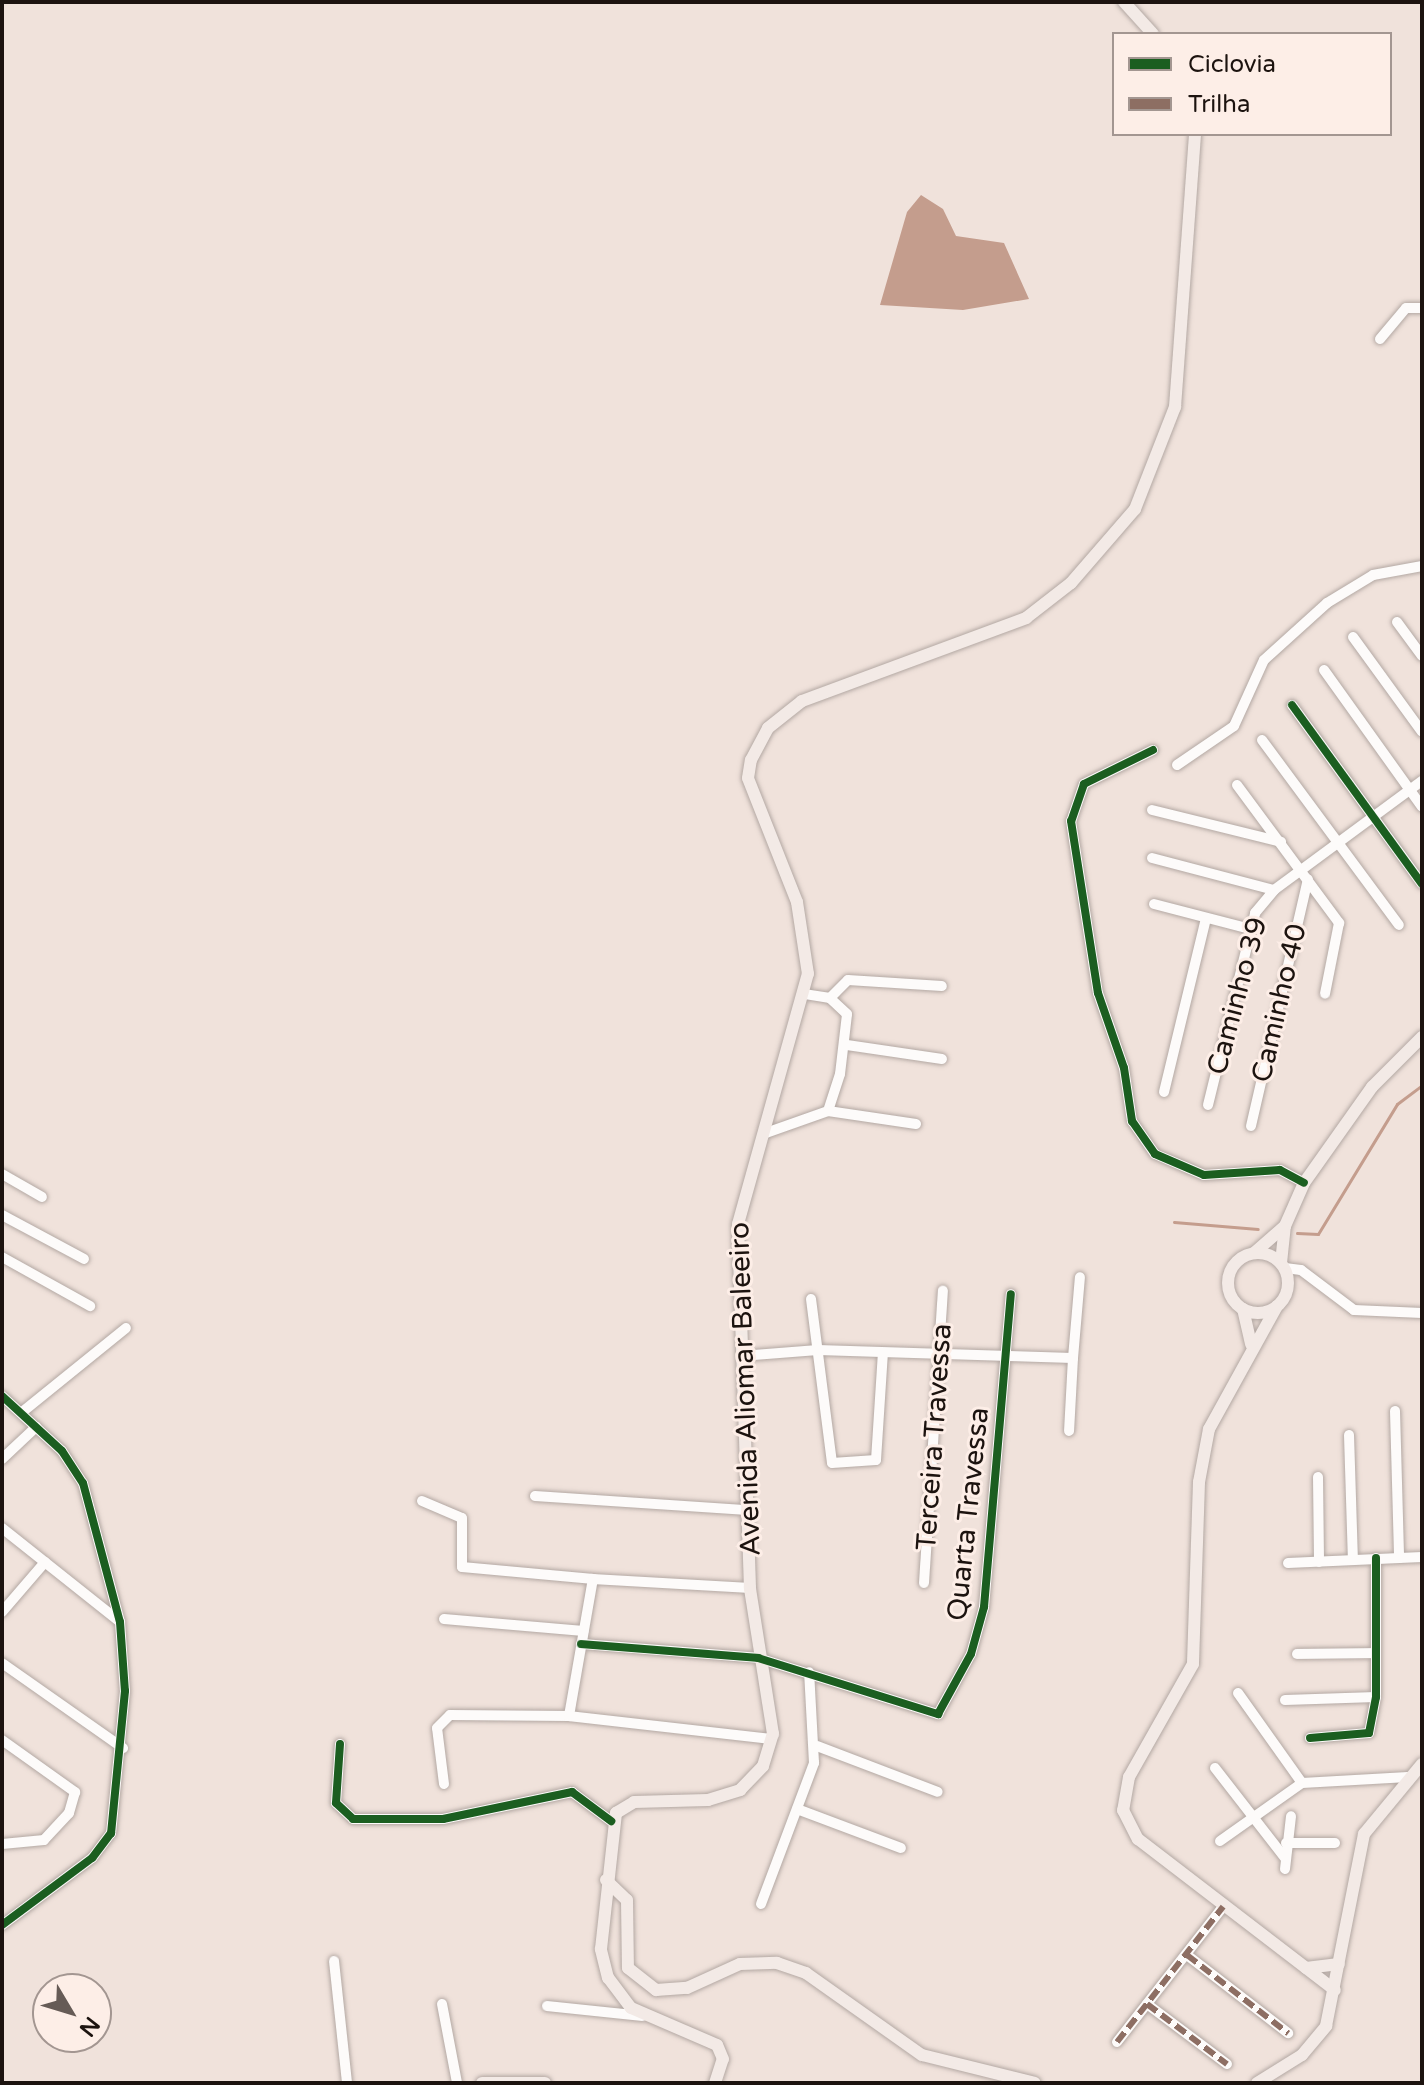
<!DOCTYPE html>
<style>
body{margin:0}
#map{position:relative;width:1424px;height:2085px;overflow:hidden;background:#f0e2db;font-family:"Varela Round",sans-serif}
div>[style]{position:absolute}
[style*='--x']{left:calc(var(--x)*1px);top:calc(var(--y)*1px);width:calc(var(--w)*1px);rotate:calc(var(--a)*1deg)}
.water>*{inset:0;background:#c49d8d}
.stream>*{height:3px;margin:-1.5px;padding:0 1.5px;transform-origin:1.5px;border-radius:1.5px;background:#c49d8d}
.roads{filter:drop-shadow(0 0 2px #b3a8a3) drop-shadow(0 0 2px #b3a8a3)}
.minor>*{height:10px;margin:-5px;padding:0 5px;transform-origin:5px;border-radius:5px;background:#fdfbfa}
.major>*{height:12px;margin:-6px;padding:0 6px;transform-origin:6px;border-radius:6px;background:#f3eae6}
.major>.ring{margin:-6px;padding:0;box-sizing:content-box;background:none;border:12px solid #f3eae6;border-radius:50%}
.quiet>*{height:6px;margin-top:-3px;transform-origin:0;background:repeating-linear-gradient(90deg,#8d6e63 0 12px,transparent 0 18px)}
.cycleway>*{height:8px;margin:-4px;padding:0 4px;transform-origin:4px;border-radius:4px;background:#1b5e20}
span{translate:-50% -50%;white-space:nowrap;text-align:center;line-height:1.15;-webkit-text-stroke:6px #fdeee7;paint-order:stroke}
.street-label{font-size:28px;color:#1c130f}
.frame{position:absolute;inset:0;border:4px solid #1c130f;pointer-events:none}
.legend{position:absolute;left:1112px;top:32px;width:280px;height:104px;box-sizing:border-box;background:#fdeee7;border:2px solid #a39691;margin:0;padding:10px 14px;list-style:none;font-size:24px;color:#1c130f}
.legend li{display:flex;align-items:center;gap:16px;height:40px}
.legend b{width:40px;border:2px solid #a39691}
.north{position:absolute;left:32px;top:1973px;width:80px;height:80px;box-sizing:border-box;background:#fdeee7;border:2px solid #a39691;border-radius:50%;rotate:128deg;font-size:22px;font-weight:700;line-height:32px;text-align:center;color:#1c130f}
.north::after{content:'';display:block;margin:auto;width:28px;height:36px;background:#665b56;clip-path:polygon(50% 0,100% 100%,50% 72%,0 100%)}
</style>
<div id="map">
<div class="water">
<i style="clip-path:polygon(921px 195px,943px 209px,956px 236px,1004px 243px,1029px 299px,963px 310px,880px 305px,907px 212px)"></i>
</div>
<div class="stream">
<i style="--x:1174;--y:1222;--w:84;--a:4.8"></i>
<i style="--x:1297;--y:1233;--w:21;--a:3"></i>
<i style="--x:1318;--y:1234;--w:152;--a:-58.7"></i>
<i style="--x:1397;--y:1104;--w:31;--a:-37"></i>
</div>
<div class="roads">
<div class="minor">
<i style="--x:1380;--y:339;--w:40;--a:-50"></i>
<i style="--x:1406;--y:308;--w:16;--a:0"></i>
<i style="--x:1397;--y:622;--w:42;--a:53.7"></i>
<i style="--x:1353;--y:637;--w:117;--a:54"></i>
<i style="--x:1324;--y:670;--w:168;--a:54.4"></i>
<i style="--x:1292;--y:705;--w:221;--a:54"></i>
<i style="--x:1262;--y:740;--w:230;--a:53.5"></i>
<i style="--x:1153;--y:750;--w:77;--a:153.8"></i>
<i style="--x:1084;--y:784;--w:39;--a:109"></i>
<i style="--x:1071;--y:821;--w:174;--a:81.1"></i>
<i style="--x:1098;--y:993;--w:79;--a:70.9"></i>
<i style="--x:1124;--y:1068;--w:54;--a:81.4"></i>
<i style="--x:1132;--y:1121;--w:40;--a:55.1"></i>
<i style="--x:1155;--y:1154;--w:53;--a:23.2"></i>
<i style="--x:1204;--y:1175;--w:76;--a:-3.8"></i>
<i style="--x:1280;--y:1170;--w:27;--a:28"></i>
<i style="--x:1177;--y:765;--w:69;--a:-34.4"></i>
<i style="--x:1234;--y:726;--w:72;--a:-65.6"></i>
<i style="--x:1264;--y:660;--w:85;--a:-42.1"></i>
<i style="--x:1327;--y:603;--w:54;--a:-31.3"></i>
<i style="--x:1373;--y:575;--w:50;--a:-10.4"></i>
<i style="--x:1237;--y:785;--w:172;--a:53.5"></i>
<i style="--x:1339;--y:923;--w:72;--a:101.2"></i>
<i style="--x:1152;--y:810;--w:133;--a:13.9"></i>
<i style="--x:1152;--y:858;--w:126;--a:14.7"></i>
<i style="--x:1154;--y:904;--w:99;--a:14.6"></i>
<i style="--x:830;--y:998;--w:25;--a:-45"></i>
<i style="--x:848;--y:980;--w:94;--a:3.7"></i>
<i style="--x:847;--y:1045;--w:96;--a:8.4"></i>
<i style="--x:1164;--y:1092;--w:179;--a:-76.4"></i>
<i style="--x:1208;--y:1105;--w:198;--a:-76.2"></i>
<i style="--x:1255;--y:913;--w:30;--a:-50"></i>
<i style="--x:1274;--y:890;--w:184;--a:-36.4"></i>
<i style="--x:828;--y:1111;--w:89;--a:8.4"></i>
<i style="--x:1251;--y:1126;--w:253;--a:-77"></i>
<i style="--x:763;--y:1134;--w:69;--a:-19.5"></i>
<i style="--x:828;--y:1111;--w:39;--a:-72"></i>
<i style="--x:840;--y:1074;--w:60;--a:-83.3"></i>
<i style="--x:847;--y:1014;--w:23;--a:-137"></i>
<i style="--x:830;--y:998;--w:25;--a:-171"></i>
<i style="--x:2;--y:1174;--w:46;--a:29.9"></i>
<i style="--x:2;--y:1215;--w:93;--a:28.2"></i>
<i style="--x:2;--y:1257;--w:101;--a:29.1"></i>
<i style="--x:1285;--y:1268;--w:16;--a:7"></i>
<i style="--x:1301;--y:1270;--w:66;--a:37"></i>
<i style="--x:1354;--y:1310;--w:68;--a:2.5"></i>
<i style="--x:811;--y:1299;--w:165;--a:82.7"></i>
<i style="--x:832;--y:1463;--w:44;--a:-3.9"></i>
<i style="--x:876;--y:1460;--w:107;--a:-86.3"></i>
<i style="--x:741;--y:1356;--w:77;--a:-4.5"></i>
<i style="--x:818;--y:1350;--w:255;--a:1.8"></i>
<i style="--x:1073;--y:1358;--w:73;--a:93.1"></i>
<i style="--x:1073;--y:1358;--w:81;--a:-85.1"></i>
<i style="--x:2;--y:1396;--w:81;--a:42.5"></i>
<i style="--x:62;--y:1451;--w:38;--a:57"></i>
<i style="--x:83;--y:1483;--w:144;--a:75.1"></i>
<i style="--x:120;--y:1622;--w:69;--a:85.9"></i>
<i style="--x:125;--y:1691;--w:143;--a:95.6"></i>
<i style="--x:111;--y:1833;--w:31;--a:127"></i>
<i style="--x:92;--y:1858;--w:112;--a:143.3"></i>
<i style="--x:1395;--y:1411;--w:147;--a:88.4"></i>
<i style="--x:21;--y:1413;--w:135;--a:-39"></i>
<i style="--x:1349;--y:1435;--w:125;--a:88.2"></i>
<i style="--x:2;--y:1459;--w:47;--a:-43.3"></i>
<i style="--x:1318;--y:1477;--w:85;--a:89.3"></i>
<i style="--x:535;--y:1496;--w:213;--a:3.8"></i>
<i style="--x:422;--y:1501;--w:43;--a:23"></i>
<i style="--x:462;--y:1518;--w:49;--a:90"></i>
<i style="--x:462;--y:1567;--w:132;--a:5.2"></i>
<i style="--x:2;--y:1528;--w:151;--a:38.5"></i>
<i style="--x:1288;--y:1563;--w:134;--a:-2.6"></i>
<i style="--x:924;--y:1583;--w:293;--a:-86.3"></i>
<i style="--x:2;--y:1612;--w:66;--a:-49.3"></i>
<i style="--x:444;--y:1619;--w:140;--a:4.9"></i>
<i style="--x:581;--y:1644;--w:178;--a:4.5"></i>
<i style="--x:758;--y:1658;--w:189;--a:17.3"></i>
<i style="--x:938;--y:1714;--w:68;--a:-61.2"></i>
<i style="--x:971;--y:1654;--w:49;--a:-74.5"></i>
<i style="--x:984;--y:1607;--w:314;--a:-85.1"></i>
<i style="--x:1297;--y:1654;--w:79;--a:-0.7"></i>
<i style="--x:2;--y:1663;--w:148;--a:35.1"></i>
<i style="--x:1238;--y:1693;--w:110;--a:54.6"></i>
<i style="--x:1285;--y:1700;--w:91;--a:-1.9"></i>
<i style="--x:569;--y:1716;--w:139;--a:-80.1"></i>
<i style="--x:593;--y:1579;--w:157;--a:3.3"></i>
<i style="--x:1310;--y:1738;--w:59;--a:-4.8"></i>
<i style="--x:1369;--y:1733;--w:37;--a:-79"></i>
<i style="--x:1376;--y:1697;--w:139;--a:-90"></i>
<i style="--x:2;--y:1740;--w:90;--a:35.5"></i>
<i style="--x:75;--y:1792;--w:22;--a:106"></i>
<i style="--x:69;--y:1813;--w:37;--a:133"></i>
<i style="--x:44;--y:1840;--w:42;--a:174.6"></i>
<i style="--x:340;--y:1744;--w:59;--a:93.9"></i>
<i style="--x:336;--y:1803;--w:23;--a:43"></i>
<i style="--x:353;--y:1819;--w:90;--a:0"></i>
<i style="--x:443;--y:1819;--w:132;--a:-11.8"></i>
<i style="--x:572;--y:1792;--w:49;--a:36.6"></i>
<i style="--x:817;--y:1746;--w:129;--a:20.8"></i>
<i style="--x:1215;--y:1768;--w:114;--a:52.1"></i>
<i style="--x:444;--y:1784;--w:56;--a:-97.1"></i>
<i style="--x:437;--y:1728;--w:18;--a:-45"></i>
<i style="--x:450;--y:1715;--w:119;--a:0.5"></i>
<i style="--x:569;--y:1716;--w:203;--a:6.5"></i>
<i style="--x:797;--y:1809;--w:111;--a:20.6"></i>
<i style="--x:1220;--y:1841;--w:100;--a:-35.3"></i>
<i style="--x:1302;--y:1783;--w:106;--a:-3.2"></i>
<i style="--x:1286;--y:1843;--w:49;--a:0"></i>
<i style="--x:1285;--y:1869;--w:53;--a:-83.5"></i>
<i style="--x:761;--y:1904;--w:151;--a:-69.4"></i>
<i style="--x:814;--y:1763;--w:91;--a:-93.1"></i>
<i style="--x:1187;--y:1955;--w:128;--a:37.7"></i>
<i style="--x:334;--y:1961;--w:123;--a:83.9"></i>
<i style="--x:442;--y:2004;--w:80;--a:79.2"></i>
<i style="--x:1147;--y:2004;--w:100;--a:36.9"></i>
<i style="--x:547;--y:2006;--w:96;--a:6"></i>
<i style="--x:1117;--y:2042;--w:172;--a:-51.9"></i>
</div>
<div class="major">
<i style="--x:1124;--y:2;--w:43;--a:47.8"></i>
<i style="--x:1254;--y:1253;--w:41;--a:-41.1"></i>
<i style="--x:1285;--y:1226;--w:47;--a:-66.2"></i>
<i style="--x:1304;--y:1183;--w:118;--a:-54.7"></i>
<i style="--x:1372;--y:1087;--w:71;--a:-45"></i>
<i class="ring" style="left:1228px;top:1253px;width:48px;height:48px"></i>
<i style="--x:1281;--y:1263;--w:37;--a:-84"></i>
<i style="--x:1277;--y:1306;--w:141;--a:118.9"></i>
<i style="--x:1209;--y:1429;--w:54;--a:100.7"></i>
<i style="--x:1199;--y:1482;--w:182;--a:91.9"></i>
<i style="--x:1193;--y:1664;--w:130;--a:119.5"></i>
<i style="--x:1129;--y:1777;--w:34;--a:100"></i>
<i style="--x:1123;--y:1810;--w:33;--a:63"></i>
<i style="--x:1138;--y:1839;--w:248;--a:37.5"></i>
<i style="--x:1243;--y:1309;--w:36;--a:77"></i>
<i style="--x:606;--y:1880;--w:29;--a:44"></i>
<i style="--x:627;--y:1900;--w:68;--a:89.2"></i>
<i style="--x:628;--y:1968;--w:36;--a:38"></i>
<i style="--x:656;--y:1990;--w:31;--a:-4"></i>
<i style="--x:687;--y:1988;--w:58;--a:-24.4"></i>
<i style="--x:740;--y:1964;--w:37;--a:-2"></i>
<i style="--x:777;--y:1963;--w:31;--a:19"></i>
<i style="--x:806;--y:1973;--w:142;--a:35.3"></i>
<i style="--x:922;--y:2055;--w:116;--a:13.9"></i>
<i style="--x:1306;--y:1968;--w:33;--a:-7"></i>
<i style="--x:482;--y:2083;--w:63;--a:0"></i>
<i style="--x:715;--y:2083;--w:25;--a:-72"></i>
<i style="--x:723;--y:2059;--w:15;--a:-113"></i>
<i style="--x:717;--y:2045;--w:94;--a:-156.7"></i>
<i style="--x:631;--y:2008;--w:38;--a:-127"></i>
<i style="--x:608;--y:1978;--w:30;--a:-104"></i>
<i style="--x:601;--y:1949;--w:137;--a:-83.7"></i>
<i style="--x:616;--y:1813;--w:21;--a:-31"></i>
<i style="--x:634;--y:1802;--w:74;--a:-1.5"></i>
<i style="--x:708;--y:1800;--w:34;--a:-17"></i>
<i style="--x:740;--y:1790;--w:33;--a:-46"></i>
<i style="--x:763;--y:1766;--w:34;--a:-73"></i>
<i style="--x:773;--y:1734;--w:148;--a:-99"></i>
<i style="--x:750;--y:1588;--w:364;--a:-91.9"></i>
<i style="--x:738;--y:1224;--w:260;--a:-74.4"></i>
<i style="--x:808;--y:974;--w:73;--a:-98.7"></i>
<i style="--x:797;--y:902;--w:133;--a:-111.6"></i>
<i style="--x:748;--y:778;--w:18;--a:-81"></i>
<i style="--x:751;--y:760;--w:36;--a:-62"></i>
<i style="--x:768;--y:728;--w:43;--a:-38.5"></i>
<i style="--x:802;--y:701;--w:239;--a:-20.3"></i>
<i style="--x:1026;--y:618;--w:57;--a:-37.9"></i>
<i style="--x:1071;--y:583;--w:98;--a:-49.1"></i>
<i style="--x:1135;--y:509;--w:110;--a:-68.6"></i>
<i style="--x:1175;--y:407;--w:274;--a:-85.8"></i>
<i style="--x:1257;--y:2083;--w:53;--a:-31.9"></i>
<i style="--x:1302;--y:2055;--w:38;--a:-50"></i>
<i style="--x:1326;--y:2026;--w:196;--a:-78.8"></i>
<i style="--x:1364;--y:1834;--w:91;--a:-50.4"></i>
</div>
</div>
<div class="quiet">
<i style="--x:1187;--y:1955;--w:128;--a:37.7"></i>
<i style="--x:1147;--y:2004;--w:100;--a:36.9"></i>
<i style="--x:1117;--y:2042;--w:172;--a:-51.9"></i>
</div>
<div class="cycleway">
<i style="--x:1292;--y:705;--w:221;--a:54"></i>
<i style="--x:1153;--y:750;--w:77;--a:153.8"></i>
<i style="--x:1084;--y:784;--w:39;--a:109"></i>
<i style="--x:1071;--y:821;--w:174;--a:81.1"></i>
<i style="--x:1098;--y:993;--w:79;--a:70.9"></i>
<i style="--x:1124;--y:1068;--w:54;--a:81.4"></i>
<i style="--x:1132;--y:1121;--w:40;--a:55.1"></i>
<i style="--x:1155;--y:1154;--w:53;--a:23.2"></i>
<i style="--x:1204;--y:1175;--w:76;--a:-3.8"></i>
<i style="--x:1280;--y:1170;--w:27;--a:28"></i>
<i style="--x:2;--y:1396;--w:81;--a:42.5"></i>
<i style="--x:62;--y:1451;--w:38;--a:57"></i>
<i style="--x:83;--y:1483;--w:144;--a:75.1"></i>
<i style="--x:120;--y:1622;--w:69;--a:85.9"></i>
<i style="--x:125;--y:1691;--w:143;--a:95.6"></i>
<i style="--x:111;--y:1833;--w:31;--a:127"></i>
<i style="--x:92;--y:1858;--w:112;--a:143.3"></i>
<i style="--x:581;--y:1644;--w:178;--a:4.5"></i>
<i style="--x:758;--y:1658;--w:189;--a:17.3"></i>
<i style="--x:938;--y:1714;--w:68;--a:-61.2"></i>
<i style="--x:971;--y:1654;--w:49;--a:-74.5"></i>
<i style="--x:984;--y:1607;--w:314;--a:-85.1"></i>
<i style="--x:1310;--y:1738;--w:59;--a:-4.8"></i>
<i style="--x:1369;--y:1733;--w:37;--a:-79"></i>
<i style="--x:1376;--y:1697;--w:139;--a:-90"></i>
<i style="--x:340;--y:1744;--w:59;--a:93.9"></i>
<i style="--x:336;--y:1803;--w:23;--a:43"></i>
<i style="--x:353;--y:1819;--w:90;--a:0"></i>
<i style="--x:443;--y:1819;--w:132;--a:-11.8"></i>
<i style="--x:572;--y:1792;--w:49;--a:36.6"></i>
</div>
<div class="street-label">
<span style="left:1237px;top:996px;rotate:-75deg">Caminho 39</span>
<span style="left:1279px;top:1003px;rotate:-77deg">Caminho 40</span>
<span style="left:745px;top:1389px;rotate:-92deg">Avenida Aliomar Baleeiro</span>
<span style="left:934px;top:1437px;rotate:-86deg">Terceira Travessa</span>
<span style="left:968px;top:1514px;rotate:-84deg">Quarta Travessa</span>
</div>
<div class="frame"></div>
<ul class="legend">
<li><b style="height:10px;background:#1b5e20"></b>Ciclovia</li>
<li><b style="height:10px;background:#8d6e63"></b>Trilha</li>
</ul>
<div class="north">N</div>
</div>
